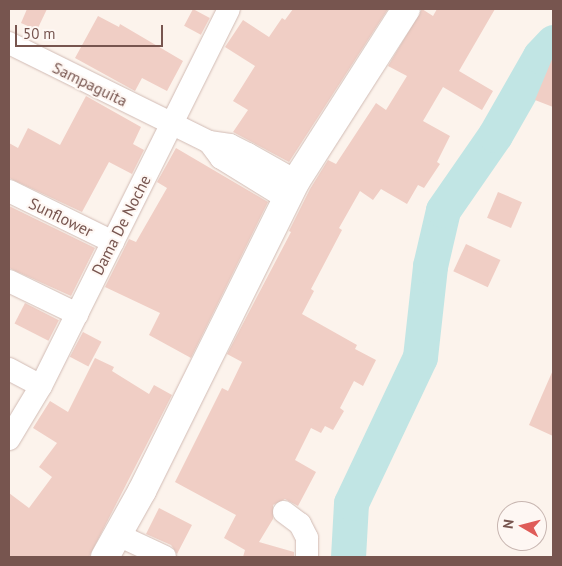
<!DOCTYPE html>
<style>
body{margin:0}
#map{position:relative;width:562px;height:566px;overflow:hidden;background:#fcf3ec;font-family:"PT Sans",sans-serif}
div>[style]{position:absolute}
[style*='--x']{left:calc(var(--x)*1px);top:calc(var(--y)*1px);width:calc(var(--w)*1px);rotate:calc(var(--a)*1deg)}
.river>*{height:35px;margin:-17.5px;padding:0 17.5px;transform-origin:17.5px;border-radius:17.5px;background:#c1e5e4}
.building>*{inset:0;background:#f0cec5;transform-origin:0 0}
.roads{filter:drop-shadow(0 0 1px #d1bbb4) drop-shadow(0 0 1px #d1bbb4)}
.street>*{height:22px;margin:-11px;padding:0 11px;transform-origin:11px;border-radius:11px;background:#fff}
.secondary>*{height:28px;margin:-14px;padding:0 14px;transform-origin:14px;border-radius:14px;background:#fff}
span{translate:-50% -50%;white-space:nowrap;text-align:center;line-height:1.15;-webkit-text-stroke:4px #fef7f3;paint-order:stroke}
.street-label{font-size:16px;color:#77554f}
.frame{position:absolute;inset:0;border:10px solid #77554f;pointer-events:none}
.north{position:absolute;left:497px;top:501px;width:50px;height:50px;box-sizing:border-box;background:#fef7f3;border:1px solid #c8b6b1;border-radius:50%;rotate:278deg;font-size:14px;font-weight:700;line-height:20px;text-align:center;color:#77554f}
.north::after{content:'';display:block;margin:auto;width:18px;height:22px;background:#df5c58;clip-path:polygon(50% 0,100% 100%,50% 72%,0 100%)}
.scale{position:absolute;left:15px;top:25px;width:148px;height:22px;box-sizing:border-box;border:2px solid #77554f;border-top:0;padding-left:6px;font-size:15px;line-height:18px;white-space:nowrap;color:#77554f;-webkit-text-stroke:4px #fef7f3;paint-order:stroke}
</style>
<div id="map">
<div class="river">
<i style="--x:348;--y:557;--w:54;--a:-86.8"></i>
<i style="--x:351;--y:503;--w:161;--a:-64.7"></i>
<i style="--x:420;--y:357;--w:92;--a:-83.7"></i>
<i style="--x:430;--y:266;--w:57;--a:-76.9"></i>
<i style="--x:443;--y:210;--w:91;--a:-55.3"></i>
<i style="--x:495;--y:135;--w:91;--a:-60.3"></i>
<i style="--x:540;--y:56;--w:19;--a:-47"></i>
</div>
<div class="building">
<i style="clip-path:polygon(27px 9px,47px 9px,37px 30px,21px 23px)"></i>
<i style="left:193px;top:9px;width:19px;height:19px;rotate:28deg"></i>
<i style="clip-path:polygon(293px 9px,388px 9px,289px 162px,233px 132px,248px 110px,233px 101px,255px 66px,225px 47px,243px 20px,269px 37px,282px 18px,285px 20px)"></i>
<i style="clip-path:polygon(422px 9px,433px 16px,437px 9px,495px 9px,459px 71px,493px 91px,482px 110px,443px 87px,423px 121px,450px 136px,437px 162px,440px 164px,424px 188px,418px 185px,407px 204px,381px 189px,373px 200px,360px 191px,339px 228px,342px 230px,311px 289px,314px 291px,302px 314px,357px 345px,355px 349px,376px 360px,363px 386px,354px 381px,340px 408px,344px 411px,333px 430px,325px 426px,321px 433px,311px 428px,295px 460px,316px 472px,298px 506px,285px 499px,273px 505px,273px 519px,259px 542px,294px 552px,294px 557px,243px 557px,245px 550px,224px 538px,236px 515px,175px 482px,222px 388px,228px 391px,242px 362px,227px 354px,291px 232px,289px 231px,310px 189px,328px 160px,336px 164px,376px 103px,386px 110px,407px 76px,388px 66px)"></i>
<i style="clip-path:polygon(98px 16px,119px 27px,120px 24px,183px 61px,167px 91px,142px 78px,135px 91px,75px 58px)"></i>
<i style="clip-path:polygon(553px 57px,553px 107px,535px 100px)"></i>
<i style="clip-path:polygon(86px 96px,141px 127px,133px 144px,144px 150px,132px 174px,109px 162px,82px 212px,9px 178px,9px 143px,18px 148px,28px 128px,60px 145px)"></i>
<i style="clip-path:polygon(176px 148px,268px 202px,191px 358px,149px 335px,160px 313px,105px 287px,129px 239px,136px 242px,167px 188px,157px 182px)"></i>
<i style="left:498px;top:192px;width:26px;height:28px;rotate:23deg"></i>
<i style="clip-path:polygon(9px 206px,95px 248px,71px 296px,9px 268px)"></i>
<i style="left:466px;top:244px;width:38px;height:30px;rotate:25deg"></i>
<i style="left:25px;top:303px;width:38px;height:23px;rotate:27deg"></i>
<i style="left:83px;top:332px;width:21px;height:28px;rotate:28deg"></i>
<i style="clip-path:polygon(95px 358px,114px 367px,112px 371px,149px 394px,154px 385px,172px 395px,89px 557px,9px 557px,9px 493px,29px 508px,52px 477px,39px 467px,57px 443px,33px 428px,50px 401px,68px 412px)"></i>
<i style="clip-path:polygon(553px 370px,553px 436px,529px 425px)"></i>
<i style="clip-path:polygon(159px 508px,192px 525px,177px 554px,171px 545px,146px 534px)"></i>
</div>
<div class="roads">
<div class="street">
<i style="--x:9;--y:43;--w:223;--a:26.3"></i>
<i style="--x:209;--y:142;--w:21;--a:8"></i>
<i style="--x:230;--y:145;--w:20;--a:27"></i>
<i style="--x:248;--y:154;--w:55;--a:29.4"></i>
<i style="--x:209;--y:142;--w:20;--a:53"></i>
<i style="--x:221;--y:158;--w:76;--a:31.6"></i>
<i style="--x:9;--y:191;--w:116;--a:26.1"></i>
<i style="--x:9;--y:281;--w:76;--a:25.9"></i>
<i style="--x:9;--y:369;--w:36;--a:28"></i>
<i style="--x:9;--y:439;--w:62;--a:-58.9"></i>
<i style="--x:41;--y:386;--w:421;--a:-63.5"></i>
<i style="--x:284;--y:512;--w:20;--a:37"></i>
<i style="--x:300;--y:524;--w:16;--a:63"></i>
<i style="--x:307;--y:538;--w:19;--a:90"></i>
<i style="--x:118;--y:535;--w:52;--a:25.1"></i>
</div>
<div class="secondary">
<i style="--x:105;--y:557;--w:76;--a:-60.7"></i>
<i style="--x:142;--y:491;--w:346;--a:-63.6"></i>
<i style="--x:296;--y:181;--w:204;--a:-57.4"></i>
</div>
</div>
<div class="street-label">
<span style="left:90px;top:84px;rotate:26deg">Sampaguita</span>
<span style="left:61px;top:217px;rotate:26deg">Sunflower</span>
<span style="left:121px;top:225px;rotate:-63deg">Dama De Noche</span>
</div>
<div class="frame"></div>
<div class="north">N</div>
<div class="scale">50 m</div>
</div>
